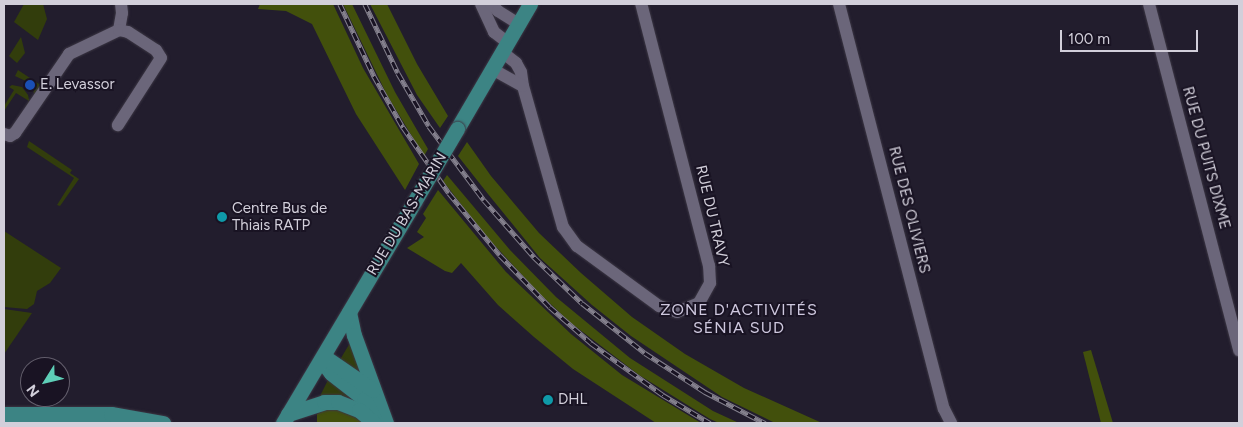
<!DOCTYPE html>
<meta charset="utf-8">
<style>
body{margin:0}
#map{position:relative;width:1243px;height:427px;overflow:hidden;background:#221d2d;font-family:Figtree,sans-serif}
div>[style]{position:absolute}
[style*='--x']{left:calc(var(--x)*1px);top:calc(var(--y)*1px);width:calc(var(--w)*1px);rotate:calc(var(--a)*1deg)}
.green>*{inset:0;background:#323d0c}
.forest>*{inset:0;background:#42500c}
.roads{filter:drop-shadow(0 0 1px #3c3744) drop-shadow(0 0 1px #3c3744)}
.minor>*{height:12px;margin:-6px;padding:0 6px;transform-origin:6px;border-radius:6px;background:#6b667a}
.major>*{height:15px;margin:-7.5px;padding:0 7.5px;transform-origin:7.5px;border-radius:7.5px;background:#3c8484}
.rail>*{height:4.5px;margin-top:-2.25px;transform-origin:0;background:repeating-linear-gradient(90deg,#191323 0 8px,#84808d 0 16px);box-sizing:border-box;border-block:1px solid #84808d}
.bridges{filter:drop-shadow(0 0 1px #3c3744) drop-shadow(0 0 1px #3c3744)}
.major-bridge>*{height:15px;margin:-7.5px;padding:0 7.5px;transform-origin:7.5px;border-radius:7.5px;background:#3c8484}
.dots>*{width:14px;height:14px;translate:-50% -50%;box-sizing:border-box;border:2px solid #191323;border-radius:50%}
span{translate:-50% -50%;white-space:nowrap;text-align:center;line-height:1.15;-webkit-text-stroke:4px #191323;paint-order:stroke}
.poi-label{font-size:15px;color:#d2cfda}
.left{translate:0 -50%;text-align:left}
.street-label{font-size:15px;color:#d2cfda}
.neighbourhood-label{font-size:16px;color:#cec8de;letter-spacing:1px}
.frame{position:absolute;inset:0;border:5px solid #d2cfda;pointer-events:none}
.north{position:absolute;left:20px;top:357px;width:50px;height:50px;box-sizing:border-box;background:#191323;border:1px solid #635e6c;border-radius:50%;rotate:234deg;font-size:14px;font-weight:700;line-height:20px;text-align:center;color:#d2cfda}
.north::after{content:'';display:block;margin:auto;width:18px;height:22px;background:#5eceb7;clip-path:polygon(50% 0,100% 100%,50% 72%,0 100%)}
.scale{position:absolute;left:1060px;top:30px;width:138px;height:22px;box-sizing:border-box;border:2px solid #d2cfda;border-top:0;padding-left:6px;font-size:15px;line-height:18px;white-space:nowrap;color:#d2cfda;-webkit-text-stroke:4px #191323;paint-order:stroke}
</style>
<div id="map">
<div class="green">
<i style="clip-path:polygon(24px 4px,43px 4px,47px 19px,38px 40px,14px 22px)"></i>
<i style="clip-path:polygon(21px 37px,25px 53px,17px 63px,9px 56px)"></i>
<i style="clip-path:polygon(18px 70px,39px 84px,42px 79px,47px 82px,34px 94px,32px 84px,15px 76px)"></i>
<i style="clip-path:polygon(12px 85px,22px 87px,28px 95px,30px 104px,25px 108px,29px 101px,16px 93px,4px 111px,4px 106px,14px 90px,9px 87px)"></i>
<i style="clip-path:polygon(29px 141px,72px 170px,70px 173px,79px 179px,60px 206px,57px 205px,74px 178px,27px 147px)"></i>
<i style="clip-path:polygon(4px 231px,61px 268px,50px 283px,37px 291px,34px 304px,27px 309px,4px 307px)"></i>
<i style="clip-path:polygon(4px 309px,32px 313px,4px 354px)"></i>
<i style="clip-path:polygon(350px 343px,364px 375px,341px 361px,341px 358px)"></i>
<i style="clip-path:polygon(329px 378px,355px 400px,319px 398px)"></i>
</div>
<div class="forest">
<i style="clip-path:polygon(260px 4px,333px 4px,363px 68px,419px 164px,405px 190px,356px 114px,312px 24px,286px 11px,258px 9px)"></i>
<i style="clip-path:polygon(343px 4px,352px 4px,395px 92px,428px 149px,424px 156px,387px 95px)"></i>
<i style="clip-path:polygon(370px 4px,387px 4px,417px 64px,448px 116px,440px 128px,417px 95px)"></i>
<i style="clip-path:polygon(467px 142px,491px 176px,539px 233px,581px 273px,632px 317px,685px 354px,744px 388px,822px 423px,775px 423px,722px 397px,631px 336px,592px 305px,540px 258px,488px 194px,458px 156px)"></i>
<i style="clip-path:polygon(447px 175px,510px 250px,556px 297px,630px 358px,713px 411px,739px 423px,719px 423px,710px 419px,639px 375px,571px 323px,540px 294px,486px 236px,443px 181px)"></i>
<i style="clip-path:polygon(438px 190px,506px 272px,571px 334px,622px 375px,701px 423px,656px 423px,573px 369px,534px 337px,498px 305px,461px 263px,452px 273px,445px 271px,407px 248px,424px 237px,417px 232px,426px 218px,423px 214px)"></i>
<i style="clip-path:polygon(1091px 350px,1113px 423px,1101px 423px,1083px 352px)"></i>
<i style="clip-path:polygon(328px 408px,351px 411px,366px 423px,317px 423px,317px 414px)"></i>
</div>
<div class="roads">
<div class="minor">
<i style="--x:481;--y:4;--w:31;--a:65"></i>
<i style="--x:494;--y:32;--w:16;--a:38"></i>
<i style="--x:491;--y:4;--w:10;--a:45"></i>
<i style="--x:498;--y:11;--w:25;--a:32"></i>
<i style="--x:839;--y:4;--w:418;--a:75.5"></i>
<i style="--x:944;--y:409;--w:16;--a:63"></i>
<i style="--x:1149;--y:4;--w:358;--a:75.4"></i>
<i style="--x:119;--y:30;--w:17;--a:-80"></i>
<i style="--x:122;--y:13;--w:9;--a:-96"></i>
<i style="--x:502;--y:52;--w:18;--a:38"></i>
<i style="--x:516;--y:63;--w:10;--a:61"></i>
<i style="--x:521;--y:72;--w:14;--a:82"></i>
<i style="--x:523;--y:86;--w:147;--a:74.2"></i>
<i style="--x:563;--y:227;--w:24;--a:54"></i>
<i style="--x:577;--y:246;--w:102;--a:36.2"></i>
<i style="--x:659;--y:306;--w:19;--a:18"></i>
<i style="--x:677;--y:312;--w:24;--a:-22"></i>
<i style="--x:699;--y:303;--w:23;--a:-61"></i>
<i style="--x:710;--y:283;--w:17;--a:-93"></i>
<i style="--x:709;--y:266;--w:271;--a:-104.5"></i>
<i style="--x:492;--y:69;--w:35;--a:29"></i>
<i style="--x:4;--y:134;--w:6;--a:18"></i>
<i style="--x:10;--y:136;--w:6;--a:-31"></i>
<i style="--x:15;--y:133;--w:96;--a:-55.6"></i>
<i style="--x:69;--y:54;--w:55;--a:-25.6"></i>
<i style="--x:119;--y:30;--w:9;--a:13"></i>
<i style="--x:128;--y:32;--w:33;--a:33"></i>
<i style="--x:156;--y:50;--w:9;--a:58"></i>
<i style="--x:161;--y:58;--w:80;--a:122.7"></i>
</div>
<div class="major">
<i style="--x:457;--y:129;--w:145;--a:-59.7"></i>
<i style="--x:349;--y:312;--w:24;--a:78"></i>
<i style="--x:354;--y:335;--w:94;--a:70"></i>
<i style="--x:321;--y:360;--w:16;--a:52"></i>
<i style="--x:331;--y:373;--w:42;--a:38.2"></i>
<i style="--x:364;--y:399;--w:25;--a:63"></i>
<i style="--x:329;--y:360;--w:53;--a:34.3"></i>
<i style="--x:4;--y:414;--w:107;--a:0"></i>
<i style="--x:111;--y:414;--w:53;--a:9.8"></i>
<i style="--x:288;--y:414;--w:38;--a:-18"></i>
<i style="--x:324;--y:402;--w:14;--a:0"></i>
<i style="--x:338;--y:402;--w:22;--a:21"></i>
<i style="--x:359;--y:410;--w:20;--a:41"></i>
<i style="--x:283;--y:423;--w:257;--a:-59.3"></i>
</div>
</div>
<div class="rail">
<i style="--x:340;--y:4;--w:80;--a:64.7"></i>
<i style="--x:374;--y:76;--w:59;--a:60.4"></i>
<i style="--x:403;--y:127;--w:80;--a:55.1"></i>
<i style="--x:449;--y:193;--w:80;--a:50.6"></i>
<i style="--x:500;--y:255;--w:72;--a:46.1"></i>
<i style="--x:550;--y:307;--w:55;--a:41.3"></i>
<i style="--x:591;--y:343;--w:89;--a:35.8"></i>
<i style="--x:663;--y:395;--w:55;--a:30.8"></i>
<i style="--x:365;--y:4;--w:76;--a:64.4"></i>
<i style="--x:398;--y:73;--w:61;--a:59.7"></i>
<i style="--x:429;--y:126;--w:92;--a:53.4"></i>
<i style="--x:484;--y:200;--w:76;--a:48.7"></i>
<i style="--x:534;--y:257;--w:66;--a:43.8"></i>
<i style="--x:582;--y:303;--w:80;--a:38.4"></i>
<i style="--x:645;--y:353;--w:72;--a:33"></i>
<i style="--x:705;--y:392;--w:68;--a:27.3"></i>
</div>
<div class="bridges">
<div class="major-bridge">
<i style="--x:414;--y:202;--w:85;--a:-59.5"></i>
</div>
</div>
<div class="dots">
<i style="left:30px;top:85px;background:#1a4fb4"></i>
<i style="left:222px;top:217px;background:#0f9aa8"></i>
<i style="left:548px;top:400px;background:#0f9aa8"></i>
</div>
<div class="poi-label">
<span class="left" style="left:40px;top:85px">E. Levassor</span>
<span class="left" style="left:232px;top:217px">Centre Bus de<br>Thiais RATP</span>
<span class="left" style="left:558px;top:400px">DHL</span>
</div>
<div class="street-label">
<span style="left:1206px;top:158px;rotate:75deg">RUE DU PUITS DIXME</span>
<span style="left:909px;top:210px;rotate:76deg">RUE DES OLIVIERS</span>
<span style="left:407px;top:214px;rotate:-59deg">RUE DU BAS-MARIN</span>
<span style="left:712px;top:216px;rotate:77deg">RUE DU TRAVY</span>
</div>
<div class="neighbourhood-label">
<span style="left:739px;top:319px">ZONE D'ACTIVITÉS<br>SÉNIA SUD</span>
</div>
<div class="frame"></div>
<div class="north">N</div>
<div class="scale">100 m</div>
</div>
